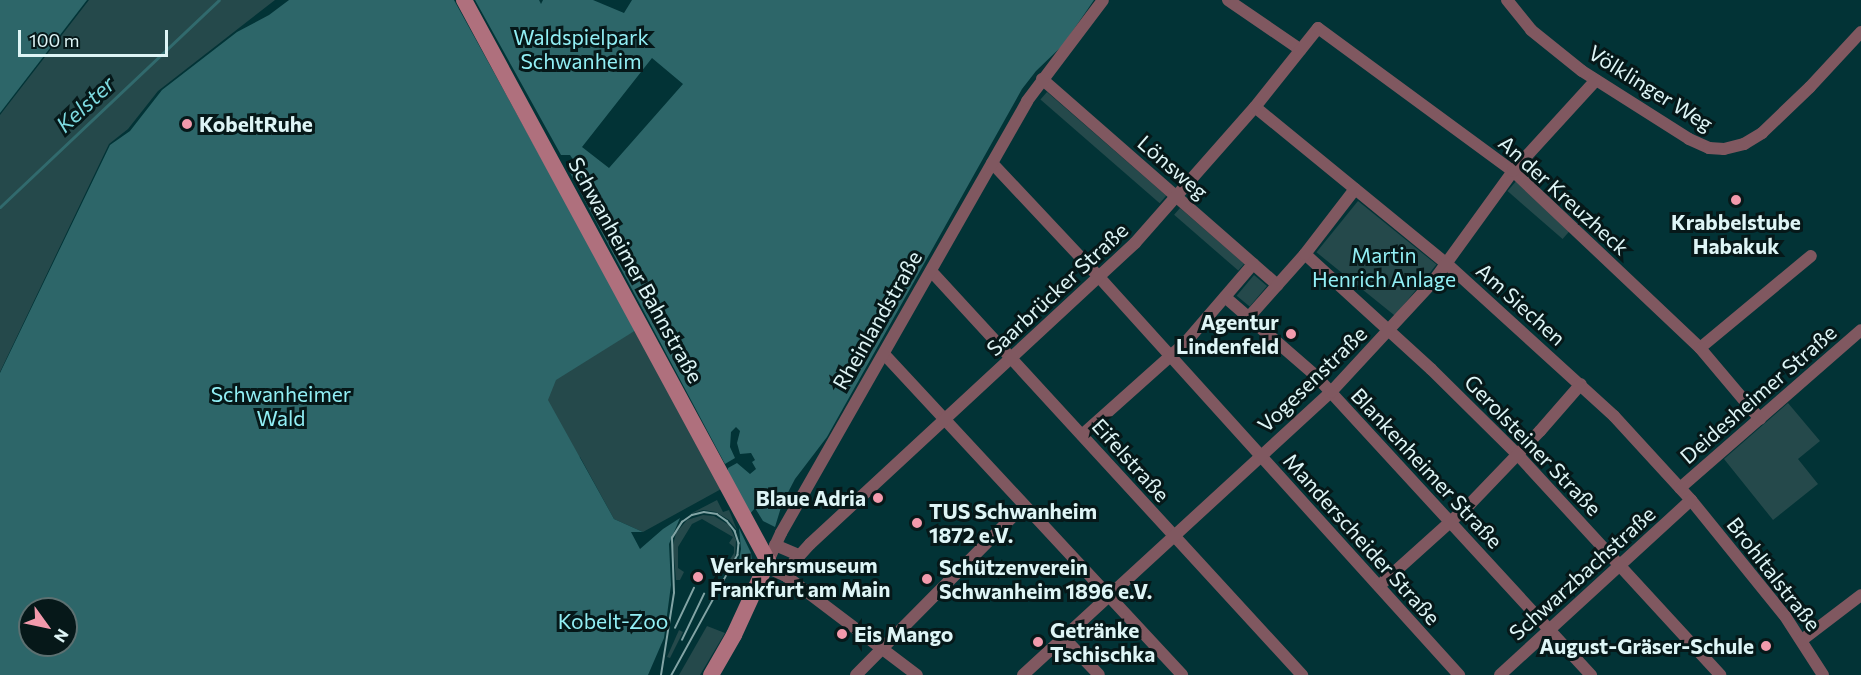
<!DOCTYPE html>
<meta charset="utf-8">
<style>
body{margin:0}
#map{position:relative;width:1861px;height:675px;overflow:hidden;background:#023336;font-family:Commissioner,sans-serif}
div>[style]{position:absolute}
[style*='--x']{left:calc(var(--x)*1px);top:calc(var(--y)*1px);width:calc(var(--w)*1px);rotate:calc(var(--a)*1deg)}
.green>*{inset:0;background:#25494b;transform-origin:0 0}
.forest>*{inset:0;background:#2d6669}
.stream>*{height:3px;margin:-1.5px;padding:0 1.5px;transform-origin:1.5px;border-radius:1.5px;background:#316a6d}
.street>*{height:12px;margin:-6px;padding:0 6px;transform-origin:6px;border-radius:6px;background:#805860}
.secondary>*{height:16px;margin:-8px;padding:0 8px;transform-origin:8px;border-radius:8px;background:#af707d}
.tram>*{height:1.5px;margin:-0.75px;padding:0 0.75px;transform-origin:0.75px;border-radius:0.75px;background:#82a4a5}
.dots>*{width:16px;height:16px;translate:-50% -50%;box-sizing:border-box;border:3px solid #061819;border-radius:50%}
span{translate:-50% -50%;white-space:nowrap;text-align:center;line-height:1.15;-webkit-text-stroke:6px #061819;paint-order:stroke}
.park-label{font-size:21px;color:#92eff5}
.street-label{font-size:21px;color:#def5f6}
.poi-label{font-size:21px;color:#def5f6;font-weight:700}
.left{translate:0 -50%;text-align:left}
.right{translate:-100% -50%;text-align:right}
.water-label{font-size:22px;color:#7ddae0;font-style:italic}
.north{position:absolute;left:18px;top:597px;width:60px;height:60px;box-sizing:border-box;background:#061819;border:2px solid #5c7071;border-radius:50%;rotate:123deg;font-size:16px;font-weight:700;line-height:24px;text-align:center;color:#def5f6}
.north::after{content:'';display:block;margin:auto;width:21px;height:27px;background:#f29aac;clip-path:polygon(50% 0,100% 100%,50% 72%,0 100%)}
.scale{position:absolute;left:18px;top:30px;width:150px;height:27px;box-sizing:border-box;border:3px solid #def5f6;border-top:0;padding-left:8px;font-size:18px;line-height:21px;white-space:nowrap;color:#def5f6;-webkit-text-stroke:4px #061819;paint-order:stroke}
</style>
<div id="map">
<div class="green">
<i style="clip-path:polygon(89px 0,275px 0,158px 91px,128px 129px,109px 144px,0 372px,0 115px)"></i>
<i style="left:1047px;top:92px;width:158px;height:10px;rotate:41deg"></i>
<i style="left:1518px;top:179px;width:73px;height:16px;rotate:41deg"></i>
<i style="left:1358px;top:201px;width:101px;height:66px;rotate:39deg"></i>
<i style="left:1180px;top:208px;width:85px;height:9px;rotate:41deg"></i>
<i style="left:1254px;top:275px;width:17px;height:27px;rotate:40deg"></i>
<i style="clip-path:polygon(636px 330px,723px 488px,643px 532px,614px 519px,580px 457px,458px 423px)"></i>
<i style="clip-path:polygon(1788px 403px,1820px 441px,1798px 459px,1818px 484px,1773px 520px,1724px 459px)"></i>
<i style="clip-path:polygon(717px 500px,723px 512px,729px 510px,737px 530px,729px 520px,716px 512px,703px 510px,690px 514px)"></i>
<i style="clip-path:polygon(703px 515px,714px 516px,729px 525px,736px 540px,735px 558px,732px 563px,729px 561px,734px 553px,734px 547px,729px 543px,733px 537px,702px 519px,692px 524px,678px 547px,678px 568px,684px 572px,680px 580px,676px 580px,673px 545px,676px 533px,687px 520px)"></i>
<i style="clip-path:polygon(707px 626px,725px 633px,700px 675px,679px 675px)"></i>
<i style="clip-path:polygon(679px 630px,683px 632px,670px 658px,667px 657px)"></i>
</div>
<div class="forest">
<i style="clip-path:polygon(0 0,87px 0,0 113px)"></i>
<i style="clip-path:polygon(evenodd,289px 0,454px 0,636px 330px,556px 380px,548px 400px,614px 519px,643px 532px,631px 532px,640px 549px,663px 529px,680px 518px,669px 544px,671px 585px,664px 638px,648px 675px,0 675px,0 373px,110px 145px,130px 131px,162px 90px,237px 32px,269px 15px,289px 0,30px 609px,66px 609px,66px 645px,30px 645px,30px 609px)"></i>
<i style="clip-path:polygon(evenodd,475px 0,539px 0,541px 4px,543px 0,593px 0,624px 13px,632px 0,1094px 0,1063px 45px,1036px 71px,1022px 89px,827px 437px,795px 479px,782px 504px,775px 527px,763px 521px,755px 508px,749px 515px,728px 476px,728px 468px,737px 463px,750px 474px,756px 469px,752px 462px,755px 460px,751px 453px,740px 454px,737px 443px,740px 431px,736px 427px,731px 432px,730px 447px,735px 458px,725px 464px,568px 169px,574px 161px,570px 155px,561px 155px,475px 0,652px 58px,683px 84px,609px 168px,582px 147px,652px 58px)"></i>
<i style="clip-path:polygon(739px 528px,751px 553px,752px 561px,739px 560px,741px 549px)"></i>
</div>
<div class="stream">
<i style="--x:0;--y:207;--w:301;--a:-43.4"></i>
</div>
<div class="street">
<i style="--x:1228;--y:0;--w:88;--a:34.4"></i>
<i style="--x:1507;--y:0;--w:38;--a:51"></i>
<i style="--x:1531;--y:30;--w:65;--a:38.8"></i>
<i style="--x:1582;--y:71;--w:127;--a:32.4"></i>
<i style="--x:1689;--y:139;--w:22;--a:24"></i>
<i style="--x:1709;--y:148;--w:15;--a:4"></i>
<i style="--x:1724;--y:149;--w:21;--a:-14"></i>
<i style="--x:1744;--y:144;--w:21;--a:-31"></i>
<i style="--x:1762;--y:133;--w:66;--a:-43.8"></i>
<i style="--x:1810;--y:87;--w:75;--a:-47.2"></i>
<i style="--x:1042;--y:79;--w:313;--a:41.2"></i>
<i style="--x:1255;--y:107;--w:248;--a:39.3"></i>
<i style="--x:1447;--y:264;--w:226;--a:42.3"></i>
<i style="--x:1614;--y:416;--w:114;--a:47.5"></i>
<i style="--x:1691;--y:500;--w:149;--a:51"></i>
<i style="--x:1785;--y:616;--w:70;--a:57.2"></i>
<i style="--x:992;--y:163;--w:156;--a:46.8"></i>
<i style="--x:1099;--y:277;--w:537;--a:47.87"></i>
<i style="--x:1305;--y:254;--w:171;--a:42.4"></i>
<i style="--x:1431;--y:369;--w:122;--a:44.7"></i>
<i style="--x:1518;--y:455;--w:299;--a:47.4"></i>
<i style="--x:931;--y:271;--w:549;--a:47.44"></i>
<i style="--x:1225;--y:297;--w:119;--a:40.9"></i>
<i style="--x:1315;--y:375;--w:408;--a:47.4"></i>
<i style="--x:1248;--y:318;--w:86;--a:-48.3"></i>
<i style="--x:1305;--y:254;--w:82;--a:-52.4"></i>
<i style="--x:1700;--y:348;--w:144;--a:-39.7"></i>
<i style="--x:884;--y:354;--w:438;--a:47.1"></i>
<i style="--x:1082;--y:435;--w:140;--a:-41.8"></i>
<i style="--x:1186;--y:342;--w:103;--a:-49.3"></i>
<i style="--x:1680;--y:488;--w:240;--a:-41.1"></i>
<i style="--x:775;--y:545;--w:25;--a:23"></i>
<i style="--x:768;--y:561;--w:31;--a:-65"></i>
<i style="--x:781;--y:533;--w:497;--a:-60.3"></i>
<i style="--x:1027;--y:101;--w:126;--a:-53"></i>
<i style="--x:766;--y:567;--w:22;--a:24"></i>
<i style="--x:786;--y:576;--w:164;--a:37.1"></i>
<i style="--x:786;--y:576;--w:12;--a:-66"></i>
<i style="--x:791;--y:565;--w:28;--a:-48"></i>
<i style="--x:810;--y:544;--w:443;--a:-42.8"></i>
<i style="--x:1135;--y:243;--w:181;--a:-48.6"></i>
<i style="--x:1255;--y:107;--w:101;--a:-51.4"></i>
<i style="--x:1318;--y:28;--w:242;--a:36.3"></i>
<i style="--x:1513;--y:171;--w:257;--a:43.4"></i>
<i style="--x:1700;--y:348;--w:93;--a:49.8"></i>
<i style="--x:1379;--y:586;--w:121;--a:-42"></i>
<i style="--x:1469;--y:505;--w:103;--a:-46.2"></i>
<i style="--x:1540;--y:431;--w:62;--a:-48.9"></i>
<i style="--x:1063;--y:637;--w:52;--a:46.5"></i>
<i style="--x:1802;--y:640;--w:74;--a:-37.3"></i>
<i style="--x:856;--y:675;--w:238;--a:-45.3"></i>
<i style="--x:1023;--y:675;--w:418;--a:-42.6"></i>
<i style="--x:1331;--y:392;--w:149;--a:-47.2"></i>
<i style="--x:1432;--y:283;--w:138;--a:-54.1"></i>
<i style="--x:1513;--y:171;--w:123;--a:-47.6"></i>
<i style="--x:1500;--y:675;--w:259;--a:-42.5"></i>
</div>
<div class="secondary">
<i style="--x:464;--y:0;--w:638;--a:61.55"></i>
<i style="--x:768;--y:561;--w:81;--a:114.7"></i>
<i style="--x:734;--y:635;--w:46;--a:119.9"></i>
</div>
<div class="tram">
<i style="--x:675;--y:628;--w:44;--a:-64.6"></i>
<i style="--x:682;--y:640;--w:51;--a:-64.4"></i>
<i style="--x:661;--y:675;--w:83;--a:-81"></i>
<i style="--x:674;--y:593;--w:55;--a:-92.1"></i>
<i style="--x:672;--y:538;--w:19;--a:-58"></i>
<i style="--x:682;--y:522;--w:12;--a:-35"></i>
<i style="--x:692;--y:515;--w:12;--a:-14"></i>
<i style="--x:704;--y:512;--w:13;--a:9"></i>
<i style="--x:717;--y:514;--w:12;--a:35"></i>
<i style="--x:727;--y:521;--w:13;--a:51"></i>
<i style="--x:735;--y:531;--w:13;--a:72"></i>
<i style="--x:739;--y:543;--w:12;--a:95"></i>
<i style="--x:738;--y:555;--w:137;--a:118.8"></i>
</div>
<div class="dots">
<i style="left:187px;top:124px;background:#f29aac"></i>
<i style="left:1736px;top:200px;background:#f29aac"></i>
<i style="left:1291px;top:334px;background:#f29aac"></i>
<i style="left:878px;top:498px;background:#f29aac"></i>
<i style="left:917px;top:523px;background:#f29aac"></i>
<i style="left:698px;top:577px;background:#f29aac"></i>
<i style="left:927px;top:579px;background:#f29aac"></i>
<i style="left:842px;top:634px;background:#f29aac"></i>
<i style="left:1038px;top:642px;background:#f29aac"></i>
<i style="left:1766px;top:646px;background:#f29aac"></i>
</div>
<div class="park-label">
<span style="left:581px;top:49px">Waldspielpark<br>Schwanheim</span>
<span style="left:1384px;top:267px">Martin<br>Henrich Anlage</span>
<span style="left:281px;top:406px">Schwanheimer<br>Wald</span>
<span style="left:613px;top:621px">Kobelt-Zoo</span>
</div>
<div class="street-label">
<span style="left:1651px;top:88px;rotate:32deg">Völklinger Weg</span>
<span style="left:1173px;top:167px;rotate:41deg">Lönsweg</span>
<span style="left:1564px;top:195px;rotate:42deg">An der Kreuzheck</span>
<span style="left:636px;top:270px;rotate:61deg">Schwanheimer Bahnstraße</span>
<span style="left:1057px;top:289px;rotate:-43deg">Saarbrücker Straße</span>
<span style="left:1521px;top:304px;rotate:42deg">Am Siechen</span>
<span style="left:877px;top:320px;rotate:-60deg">Rheinlandstraße</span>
<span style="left:1312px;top:379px;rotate:-44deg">Vogesenstraße</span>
<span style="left:1758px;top:394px;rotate:-41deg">Deidesheimer Straße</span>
<span style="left:1533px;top:445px;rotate:46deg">Gerolsteiner Straße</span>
<span style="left:1131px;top:460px;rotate:48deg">Eifelstraße</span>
<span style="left:1427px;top:468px;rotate:47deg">Blankenheimer Straße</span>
<span style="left:1362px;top:539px;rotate:48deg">Manderscheider Straße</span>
<span style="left:1582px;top:573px;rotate:-42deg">Schwarzbachstraße</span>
<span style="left:1774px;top:574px;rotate:52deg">Brohltalstraße</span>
</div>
<div class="poi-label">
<span class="left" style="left:199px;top:124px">KobeltRuhe</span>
<span style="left:1736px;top:234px">Krabbelstube<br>Habakuk</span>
<span class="right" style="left:1279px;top:334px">Agentur<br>Lindenfeld</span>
<span class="right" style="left:866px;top:498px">Blaue Adria</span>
<span class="left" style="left:929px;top:523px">TUS Schwanheim<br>1872 e.V.</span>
<span class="left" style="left:710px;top:577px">Verkehrsmuseum<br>Frankfurt am Main</span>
<span class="left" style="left:939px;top:579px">Schützenverein<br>Schwanheim 1896 e.V.</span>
<span class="left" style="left:1050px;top:642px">Getränke<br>Tschischka</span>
<span class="left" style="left:854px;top:634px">Eis Mango</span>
<span class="right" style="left:1754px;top:646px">August-Gräser-Schule</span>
</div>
<div class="water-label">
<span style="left:85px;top:104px;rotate:-43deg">Kelster</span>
</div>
<div class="north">N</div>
<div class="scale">100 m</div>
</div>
